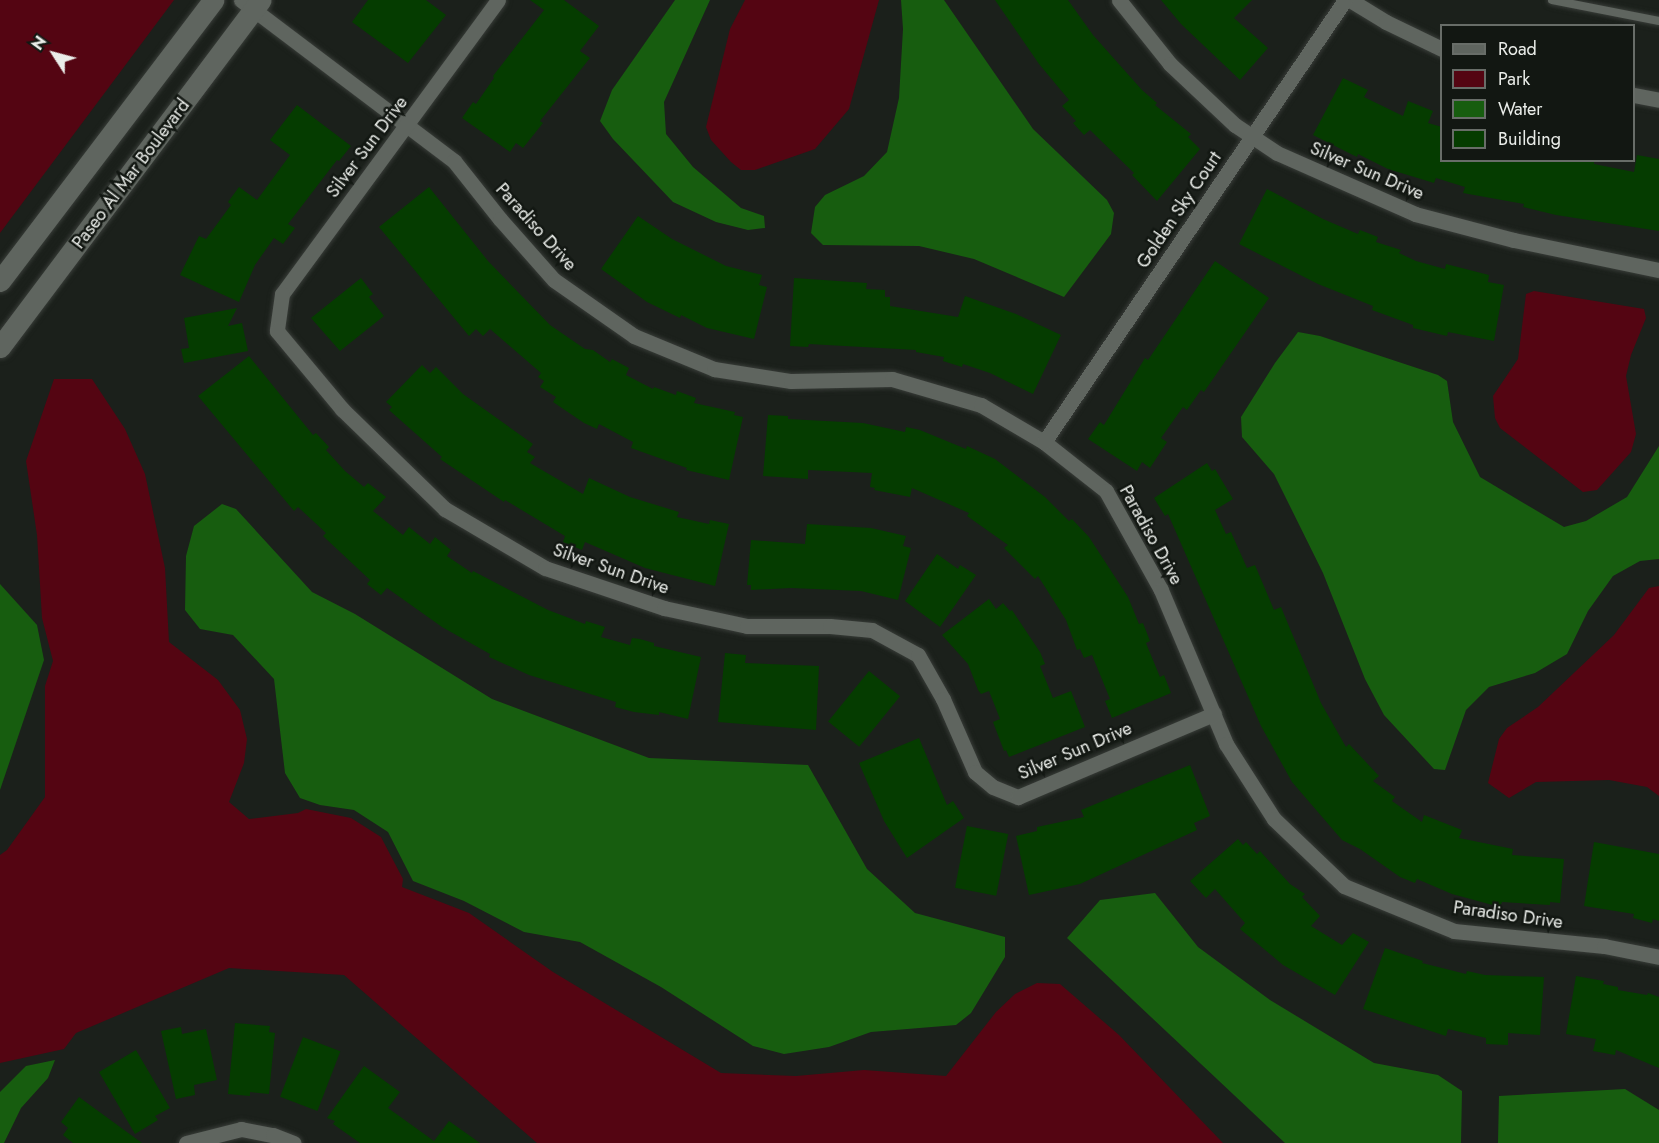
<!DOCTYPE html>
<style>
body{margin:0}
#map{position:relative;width:1659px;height:1143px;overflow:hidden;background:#1b201b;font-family:Jost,sans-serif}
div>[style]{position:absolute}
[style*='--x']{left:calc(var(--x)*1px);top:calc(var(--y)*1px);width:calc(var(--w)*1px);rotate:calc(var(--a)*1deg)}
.green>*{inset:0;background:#540512}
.water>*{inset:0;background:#175d0f}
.building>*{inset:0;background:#053c00;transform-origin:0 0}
.roads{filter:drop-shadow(0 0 2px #383c38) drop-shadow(0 0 2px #383c38)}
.service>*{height:8px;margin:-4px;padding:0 4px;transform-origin:4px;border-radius:4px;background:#5f655f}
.minor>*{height:15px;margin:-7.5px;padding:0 7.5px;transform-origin:7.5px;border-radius:7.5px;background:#5f655f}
.secondary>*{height:21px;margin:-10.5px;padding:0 10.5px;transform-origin:10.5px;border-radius:10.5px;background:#5f655f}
span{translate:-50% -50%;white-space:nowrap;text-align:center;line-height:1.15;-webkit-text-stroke:5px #121712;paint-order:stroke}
.street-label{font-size:18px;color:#eaede9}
.legend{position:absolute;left:1440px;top:24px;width:195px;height:138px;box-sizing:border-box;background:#121712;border:2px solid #686d68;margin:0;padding:8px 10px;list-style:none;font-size:18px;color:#eaede9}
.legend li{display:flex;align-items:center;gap:12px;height:30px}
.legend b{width:30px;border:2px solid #686d68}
.north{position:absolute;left:24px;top:24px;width:60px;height:60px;-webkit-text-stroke:4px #121712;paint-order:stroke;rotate:306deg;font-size:16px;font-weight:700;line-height:24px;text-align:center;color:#eaede9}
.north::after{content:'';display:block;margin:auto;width:21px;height:27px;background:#eaede9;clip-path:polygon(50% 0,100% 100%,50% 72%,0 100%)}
</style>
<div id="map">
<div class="green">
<i style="clip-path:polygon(0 0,174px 0,0 233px)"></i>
<i style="clip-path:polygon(745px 0,879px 0,849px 109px,815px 149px,755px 170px,741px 170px,731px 162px,711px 140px,706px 127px,730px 29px)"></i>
<i style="clip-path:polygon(1534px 291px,1644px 309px,1646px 318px,1631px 355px,1626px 376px,1636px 434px,1631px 452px,1597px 490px,1583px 492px,1500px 428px,1495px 418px,1493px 396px,1518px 359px,1526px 294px)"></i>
<i style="clip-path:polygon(54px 379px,92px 379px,125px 429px,145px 474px,165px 568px,169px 642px,218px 680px,240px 710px,247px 739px,244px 763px,229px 802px,249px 819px,298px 813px,306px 809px,351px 818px,381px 837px,403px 879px,402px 887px,469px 913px,553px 972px,721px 1073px,796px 1076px,864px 1070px,946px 1076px,996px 1012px,1015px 994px,1037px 983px,1060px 984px,1119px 1035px,1223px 1143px,537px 1143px,344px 975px,229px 968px,76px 1033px,64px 1049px,0 1063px,0 855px,7px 850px,45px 797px,45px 686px,53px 661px,42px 618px,37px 535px,26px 461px)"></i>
<i style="clip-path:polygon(1659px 586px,1659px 796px,1647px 787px,1609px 780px,1536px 782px,1509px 798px,1488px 783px,1499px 739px,1507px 728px,1538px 707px,1614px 635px,1649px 588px)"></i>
</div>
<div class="water">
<i style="clip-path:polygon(675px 0,710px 0,664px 102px,666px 134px,693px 167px,741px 208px,764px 216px,765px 228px,748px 230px,716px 222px,673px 202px,613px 139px,600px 121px,612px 90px)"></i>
<i style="clip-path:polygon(901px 0,944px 0,1033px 129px,1107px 200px,1114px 213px,1111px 234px,1064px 297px,974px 259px,919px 246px,823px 245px,811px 233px,815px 207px,825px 195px,864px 176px,887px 152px,899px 98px,903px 29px)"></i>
<i style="clip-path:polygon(1298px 332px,1320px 336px,1438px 375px,1447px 381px,1453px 422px,1480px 477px,1564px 527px,1586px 521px,1627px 497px,1659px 446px,1659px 559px,1640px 561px,1613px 576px,1588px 611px,1567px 654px,1535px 673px,1489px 687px,1466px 710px,1445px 770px,1434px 769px,1384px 715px,1365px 679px,1323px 573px,1274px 474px,1242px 437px,1241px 417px,1275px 363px)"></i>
<i style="clip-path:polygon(222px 504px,236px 509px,312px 592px,355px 614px,492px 699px,649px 758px,808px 765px,867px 869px,915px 913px,1005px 937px,1005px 957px,971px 1013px,956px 1025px,871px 1032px,829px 1047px,784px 1054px,753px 1046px,661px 987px,580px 942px,524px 932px,464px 901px,413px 881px,388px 832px,354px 810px,320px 805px,300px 798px,285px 773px,274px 679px,233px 635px,200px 629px,185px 610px,186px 556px,194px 526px)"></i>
<i style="clip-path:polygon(0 584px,37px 625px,44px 660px,0 790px)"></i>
<i style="clip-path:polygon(1155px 893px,1198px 947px,1270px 1000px,1374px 1063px,1438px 1075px,1462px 1091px,1461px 1143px,1285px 1143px,1067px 938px,1100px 900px)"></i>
<i style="clip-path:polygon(55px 1060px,48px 1078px,21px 1108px,4px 1143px,0 1143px,0 1092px,26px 1066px)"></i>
<i style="clip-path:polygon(1625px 1089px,1659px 1110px,1659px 1143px,1498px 1143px,1499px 1096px)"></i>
</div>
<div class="building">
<i style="clip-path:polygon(368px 0,426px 0,446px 15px,408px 63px,352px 22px)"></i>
<i style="clip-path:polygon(530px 0,564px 0,599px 26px,580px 51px,590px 58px,540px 121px,543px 123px,523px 148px,516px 143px,510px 152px,462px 118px,473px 102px,476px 104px,494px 78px,493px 76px,544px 10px)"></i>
<i style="clip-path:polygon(995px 0,1068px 0,1093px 35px,1142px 90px,1157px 103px,1155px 105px,1191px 134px,1188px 137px,1200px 149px,1157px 201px,1132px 175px,1134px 173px,1090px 130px,1084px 135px,1073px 123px,1076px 121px,1062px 106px,1069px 100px,1039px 64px)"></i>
<i style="clip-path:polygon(1161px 0,1252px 0,1234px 18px,1268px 48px,1240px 80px,1181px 24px)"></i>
<i style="clip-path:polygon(1343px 78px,1368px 90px,1364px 97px,1403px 116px,1408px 101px,1433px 111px,1428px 123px,1442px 127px,1442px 160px,1594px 160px,1594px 164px,1634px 172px,1637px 155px,1659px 159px,1659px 231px,1556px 215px,1523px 207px,1524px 204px,1463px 193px,1465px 187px,1436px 178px,1434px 183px,1388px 169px,1358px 154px,1357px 157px,1313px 135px)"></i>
<i style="clip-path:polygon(297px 105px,351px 146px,339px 161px,337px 160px,288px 224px,295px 228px,283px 244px,274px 238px,255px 265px,239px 302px,180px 275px,199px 236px,206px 239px,231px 205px,228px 202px,239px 187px,257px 200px,290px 155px,270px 140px)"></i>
<i style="clip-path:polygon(429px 187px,488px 261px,550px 325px,585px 349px,593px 350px,610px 362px,612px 359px,629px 368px,626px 375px,653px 389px,654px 387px,676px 395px,677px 391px,696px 398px,694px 403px,735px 412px,734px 415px,743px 417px,729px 480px,686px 470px,687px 468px,631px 448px,633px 442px,599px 424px,597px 429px,584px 423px,553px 402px,556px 397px,540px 387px,544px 381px,538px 377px,541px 373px,490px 329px,483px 336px,476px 329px,469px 336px,379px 227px)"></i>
<i style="clip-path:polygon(1267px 189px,1323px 219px,1358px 234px,1360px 230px,1378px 237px,1376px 242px,1401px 250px,1399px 253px,1416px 261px,1445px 269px,1446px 264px,1489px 275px,1488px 282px,1504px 285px,1494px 341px,1448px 332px,1447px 336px,1413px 328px,1413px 325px,1372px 310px,1373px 306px,1318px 284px,1239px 244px)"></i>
<i style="clip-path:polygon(638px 216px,672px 239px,726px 266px,762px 275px,759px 285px,767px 287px,754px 339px,707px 328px,681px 315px,680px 318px,647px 302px,601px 269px)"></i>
<i style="clip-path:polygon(1215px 261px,1269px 298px,1204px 392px,1201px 390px,1187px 410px,1183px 407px,1161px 438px,1167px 442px,1150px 468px,1142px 462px,1137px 471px,1088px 439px,1100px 422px,1104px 425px,1145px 358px,1148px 360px)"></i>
<i style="clip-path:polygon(361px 278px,373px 294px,369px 297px,384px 316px,340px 351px,311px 318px)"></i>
<i style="clip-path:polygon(794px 278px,867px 283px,866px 289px,885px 290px,885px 297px,890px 297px,890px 306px,958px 317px,965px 296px,1016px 314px,1061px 335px,1033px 394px,990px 373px,963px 364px,962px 367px,943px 361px,944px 357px,916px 352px,916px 350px,809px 344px,808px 347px,790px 346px)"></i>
<i style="clip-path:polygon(237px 308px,228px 326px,242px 323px,248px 351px,184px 363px,181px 349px,189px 348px,184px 318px)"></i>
<i style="clip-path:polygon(249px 356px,313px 435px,316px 433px,329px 447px,326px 450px,345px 471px,364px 487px,368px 483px,386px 497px,373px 511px,403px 535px,409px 527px,430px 544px,435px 537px,451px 550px,447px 556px,472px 573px,473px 571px,548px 610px,585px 624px,586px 621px,605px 627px,601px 637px,630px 645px,632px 638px,640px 639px,654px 643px,654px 646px,701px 657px,688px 719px,659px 712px,659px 715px,634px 712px,615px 707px,616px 702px,529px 675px,489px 657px,490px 654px,442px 627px,387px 588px,381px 595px,367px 584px,370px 580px,323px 536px,326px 533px,298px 507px,294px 511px,198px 396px)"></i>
<i style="clip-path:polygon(422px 365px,430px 373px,436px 367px,463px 394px,533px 444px,527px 452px,535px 457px,530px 463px,583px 494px,589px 478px,630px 497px,679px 512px,677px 517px,709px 524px,710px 520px,729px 524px,715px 586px,645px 568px,585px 542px,582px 550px,563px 542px,565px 536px,505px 500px,504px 502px,440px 459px,442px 457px,389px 410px,392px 407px,386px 402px)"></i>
<i style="clip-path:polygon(768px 415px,788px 416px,788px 419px,863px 423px,905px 432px,906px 427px,920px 430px,966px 449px,967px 446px,995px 459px,1045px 497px,1069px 521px,1072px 519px,1089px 537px,1128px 597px,1139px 624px,1143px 623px,1150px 641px,1146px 643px,1160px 677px,1164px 675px,1171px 693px,1112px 718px,1105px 701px,1110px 699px,1092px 655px,1084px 658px,1080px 649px,1077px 650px,1066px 620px,1038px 576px,1035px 579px,1004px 548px,1008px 545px,967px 516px,969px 513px,912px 488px,910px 497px,874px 490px,875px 488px,870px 487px,872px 473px,808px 470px,808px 479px,763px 476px)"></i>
<i style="clip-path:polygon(1207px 463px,1212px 471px,1215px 469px,1233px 499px,1215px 510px,1226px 534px,1231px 532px,1247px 568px,1255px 565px,1274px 610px,1281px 607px,1321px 703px,1346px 747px,1349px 744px,1379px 776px,1373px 781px,1395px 797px,1392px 801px,1422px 822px,1424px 815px,1462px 830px,1459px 838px,1513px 849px,1512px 855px,1564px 859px,1560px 903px,1550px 902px,1550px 905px,1502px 902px,1500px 907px,1452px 894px,1417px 879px,1415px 883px,1400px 877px,1360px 849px,1342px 840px,1292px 782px,1261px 726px,1168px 514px,1165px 516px,1154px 498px)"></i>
<i style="clip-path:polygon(807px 524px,871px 528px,906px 536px,903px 546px,911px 548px,898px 600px,861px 591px,791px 588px,751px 590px,751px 585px,747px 585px,751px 540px,805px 544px)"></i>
<i style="clip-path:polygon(937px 554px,958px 569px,960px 565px,976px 575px,940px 627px,905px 601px)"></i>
<i style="clip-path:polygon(989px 599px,996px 609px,1003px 603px,1010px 611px,1012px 610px,1040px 652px,1045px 664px,1040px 666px,1053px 698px,1071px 691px,1085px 727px,1009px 757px,1006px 750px,1004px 751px,993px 722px,1000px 719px,989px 691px,981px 694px,978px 690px,968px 664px,942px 635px)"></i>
<i style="clip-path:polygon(725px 653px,746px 655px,745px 663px,819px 666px,816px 730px,718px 722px)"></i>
<i style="left:869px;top:671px;width:40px;height:65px;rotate:39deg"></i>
<i style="clip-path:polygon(919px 738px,947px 805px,953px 801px,964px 818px,907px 858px,884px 821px,859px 763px)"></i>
<i style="clip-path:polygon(1190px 765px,1210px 816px,1194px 823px,1197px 830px,1080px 884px,1029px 895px,1016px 836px,1037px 831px,1037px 827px,1084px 817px,1081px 810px)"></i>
<i style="left:967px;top:826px;width:42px;height:63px;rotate:11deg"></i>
<i style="clip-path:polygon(1238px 839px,1243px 845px,1246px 842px,1257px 854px,1260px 851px,1290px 884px,1305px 894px,1302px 897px,1320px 916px,1311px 926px,1342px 945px,1353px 933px,1369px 942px,1335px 995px,1283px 965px,1240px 929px,1245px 923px,1215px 889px,1206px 898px,1190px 881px)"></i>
<i style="clip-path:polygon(1594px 842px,1659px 854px,1659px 921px,1653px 919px,1652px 923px,1633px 918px,1634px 914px,1584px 906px)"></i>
<i style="clip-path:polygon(1385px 948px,1423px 961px,1422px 963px,1466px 974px,1467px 971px,1485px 975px,1544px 977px,1540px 1035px,1508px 1033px,1508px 1045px,1486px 1044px,1486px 1038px,1448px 1029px,1446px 1036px,1363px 1009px)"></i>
<i style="clip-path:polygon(1576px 976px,1604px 981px,1603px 984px,1618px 987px,1618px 990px,1647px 995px,1648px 993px,1659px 997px,1659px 1068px,1616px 1050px,1615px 1055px,1593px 1051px,1596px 1039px,1566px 1034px)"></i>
<i style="clip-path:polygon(235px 1023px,270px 1026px,269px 1032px,275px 1033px,269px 1094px,250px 1092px,250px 1096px,228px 1094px)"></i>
<i style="clip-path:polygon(181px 1027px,182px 1034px,206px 1029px,217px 1080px,194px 1085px,195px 1095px,176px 1099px,161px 1031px)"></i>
<i style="left:303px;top:1037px;width:40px;height:64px;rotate:21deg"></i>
<i style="clip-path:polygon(136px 1050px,170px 1108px,155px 1116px,158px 1120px,135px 1134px,99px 1072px)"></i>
<i style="clip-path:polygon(364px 1066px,400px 1092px,388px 1108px,434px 1141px,449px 1121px,480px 1143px,360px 1143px,333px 1124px,335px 1121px,327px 1118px)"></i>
<i style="clip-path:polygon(79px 1097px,142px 1143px,73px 1143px,63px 1135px,68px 1128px,61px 1122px)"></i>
</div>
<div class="roads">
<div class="service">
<i style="--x:1552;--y:0;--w:109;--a:11.1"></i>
</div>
<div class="minor">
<i style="--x:241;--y:0;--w:267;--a:37.1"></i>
<i style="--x:454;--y:161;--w:74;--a:51.6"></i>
<i style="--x:500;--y:219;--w:81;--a:48.5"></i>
<i style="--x:554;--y:280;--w:98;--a:35"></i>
<i style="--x:634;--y:336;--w:87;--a:22.4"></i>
<i style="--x:714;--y:369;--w:78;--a:8.9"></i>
<i style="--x:791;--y:381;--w:101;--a:-1.1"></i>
<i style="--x:892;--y:379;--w:93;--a:16.3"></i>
<i style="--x:981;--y:405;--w:73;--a:30.4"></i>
<i style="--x:1044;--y:442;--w:79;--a:38.3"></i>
<i style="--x:1106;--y:491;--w:113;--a:60.9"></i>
<i style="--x:1161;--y:590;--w:167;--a:67.1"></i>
<i style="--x:1226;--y:744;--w:89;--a:57.4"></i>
<i style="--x:1274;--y:819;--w:97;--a:43.7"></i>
<i style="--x:1344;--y:886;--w:119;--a:22.2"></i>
<i style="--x:1454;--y:931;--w:151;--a:5.7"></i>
<i style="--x:1604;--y:946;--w:56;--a:11.3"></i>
<i style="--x:498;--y:0;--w:365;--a:126.3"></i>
<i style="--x:282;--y:294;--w:37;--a:98"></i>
<i style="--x:277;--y:331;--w:102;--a:50.2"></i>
<i style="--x:342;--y:409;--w:144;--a:44.2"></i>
<i style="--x:445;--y:509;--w:116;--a:30.5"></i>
<i style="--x:545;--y:568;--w:126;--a:18.6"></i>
<i style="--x:664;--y:608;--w:85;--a:12.2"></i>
<i style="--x:747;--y:626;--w:83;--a:0"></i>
<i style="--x:830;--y:626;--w:42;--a:5.4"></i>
<i style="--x:872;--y:630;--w:52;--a:28.5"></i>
<i style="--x:918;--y:655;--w:51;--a:60.4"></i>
<i style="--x:943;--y:699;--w:80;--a:66.3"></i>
<i style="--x:975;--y:772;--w:23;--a:40"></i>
<i style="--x:993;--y:787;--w:27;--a:22"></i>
<i style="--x:1018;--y:797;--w:213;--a:-23"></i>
<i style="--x:1119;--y:0;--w:82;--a:51.4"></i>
<i style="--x:1170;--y:64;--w:89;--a:43.2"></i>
<i style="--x:1235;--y:125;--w:50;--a:33.7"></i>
<i style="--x:1277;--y:153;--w:151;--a:23.8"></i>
<i style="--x:1415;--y:214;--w:102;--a:14.7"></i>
<i style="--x:1514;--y:240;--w:148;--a:11.7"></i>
<i style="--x:1350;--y:0;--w:42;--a:31.4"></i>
<i style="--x:1386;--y:22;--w:62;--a:25.7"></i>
<i style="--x:1634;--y:95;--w:25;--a:11"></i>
<i style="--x:1044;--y:442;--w:535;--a:-55.75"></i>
<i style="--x:186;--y:1143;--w:57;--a:-14.3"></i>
<i style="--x:241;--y:1129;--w:33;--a:11"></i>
<i style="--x:273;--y:1135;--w:22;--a:21"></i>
</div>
<div class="secondary">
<i style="--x:0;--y:281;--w:353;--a:-52.8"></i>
<i style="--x:0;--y:347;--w:434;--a:-53.1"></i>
</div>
</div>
<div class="street-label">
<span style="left:367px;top:147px;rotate:-53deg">Silver Sun Drive</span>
<span style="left:1367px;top:171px;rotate:23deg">Silver Sun Drive</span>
<span style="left:131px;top:174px;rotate:-53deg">Paseo Al Mar Boulevard</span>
<span style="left:1179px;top:210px;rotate:-56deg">Golden Sky Court</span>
<span style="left:536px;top:227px;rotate:48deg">Paradiso Drive</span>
<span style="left:1151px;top:535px;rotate:61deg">Paradiso Drive</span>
<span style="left:611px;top:569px;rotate:19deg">Silver Sun Drive</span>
<span style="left:1075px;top:751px;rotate:-23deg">Silver Sun Drive</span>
<span style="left:1508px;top:915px;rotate:8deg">Paradiso Drive</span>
</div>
<ul class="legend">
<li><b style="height:8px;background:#5f655f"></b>Road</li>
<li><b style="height:16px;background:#540512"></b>Park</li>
<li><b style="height:16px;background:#175d0f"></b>Water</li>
<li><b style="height:16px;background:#053c00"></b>Building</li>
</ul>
<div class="north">N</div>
</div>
